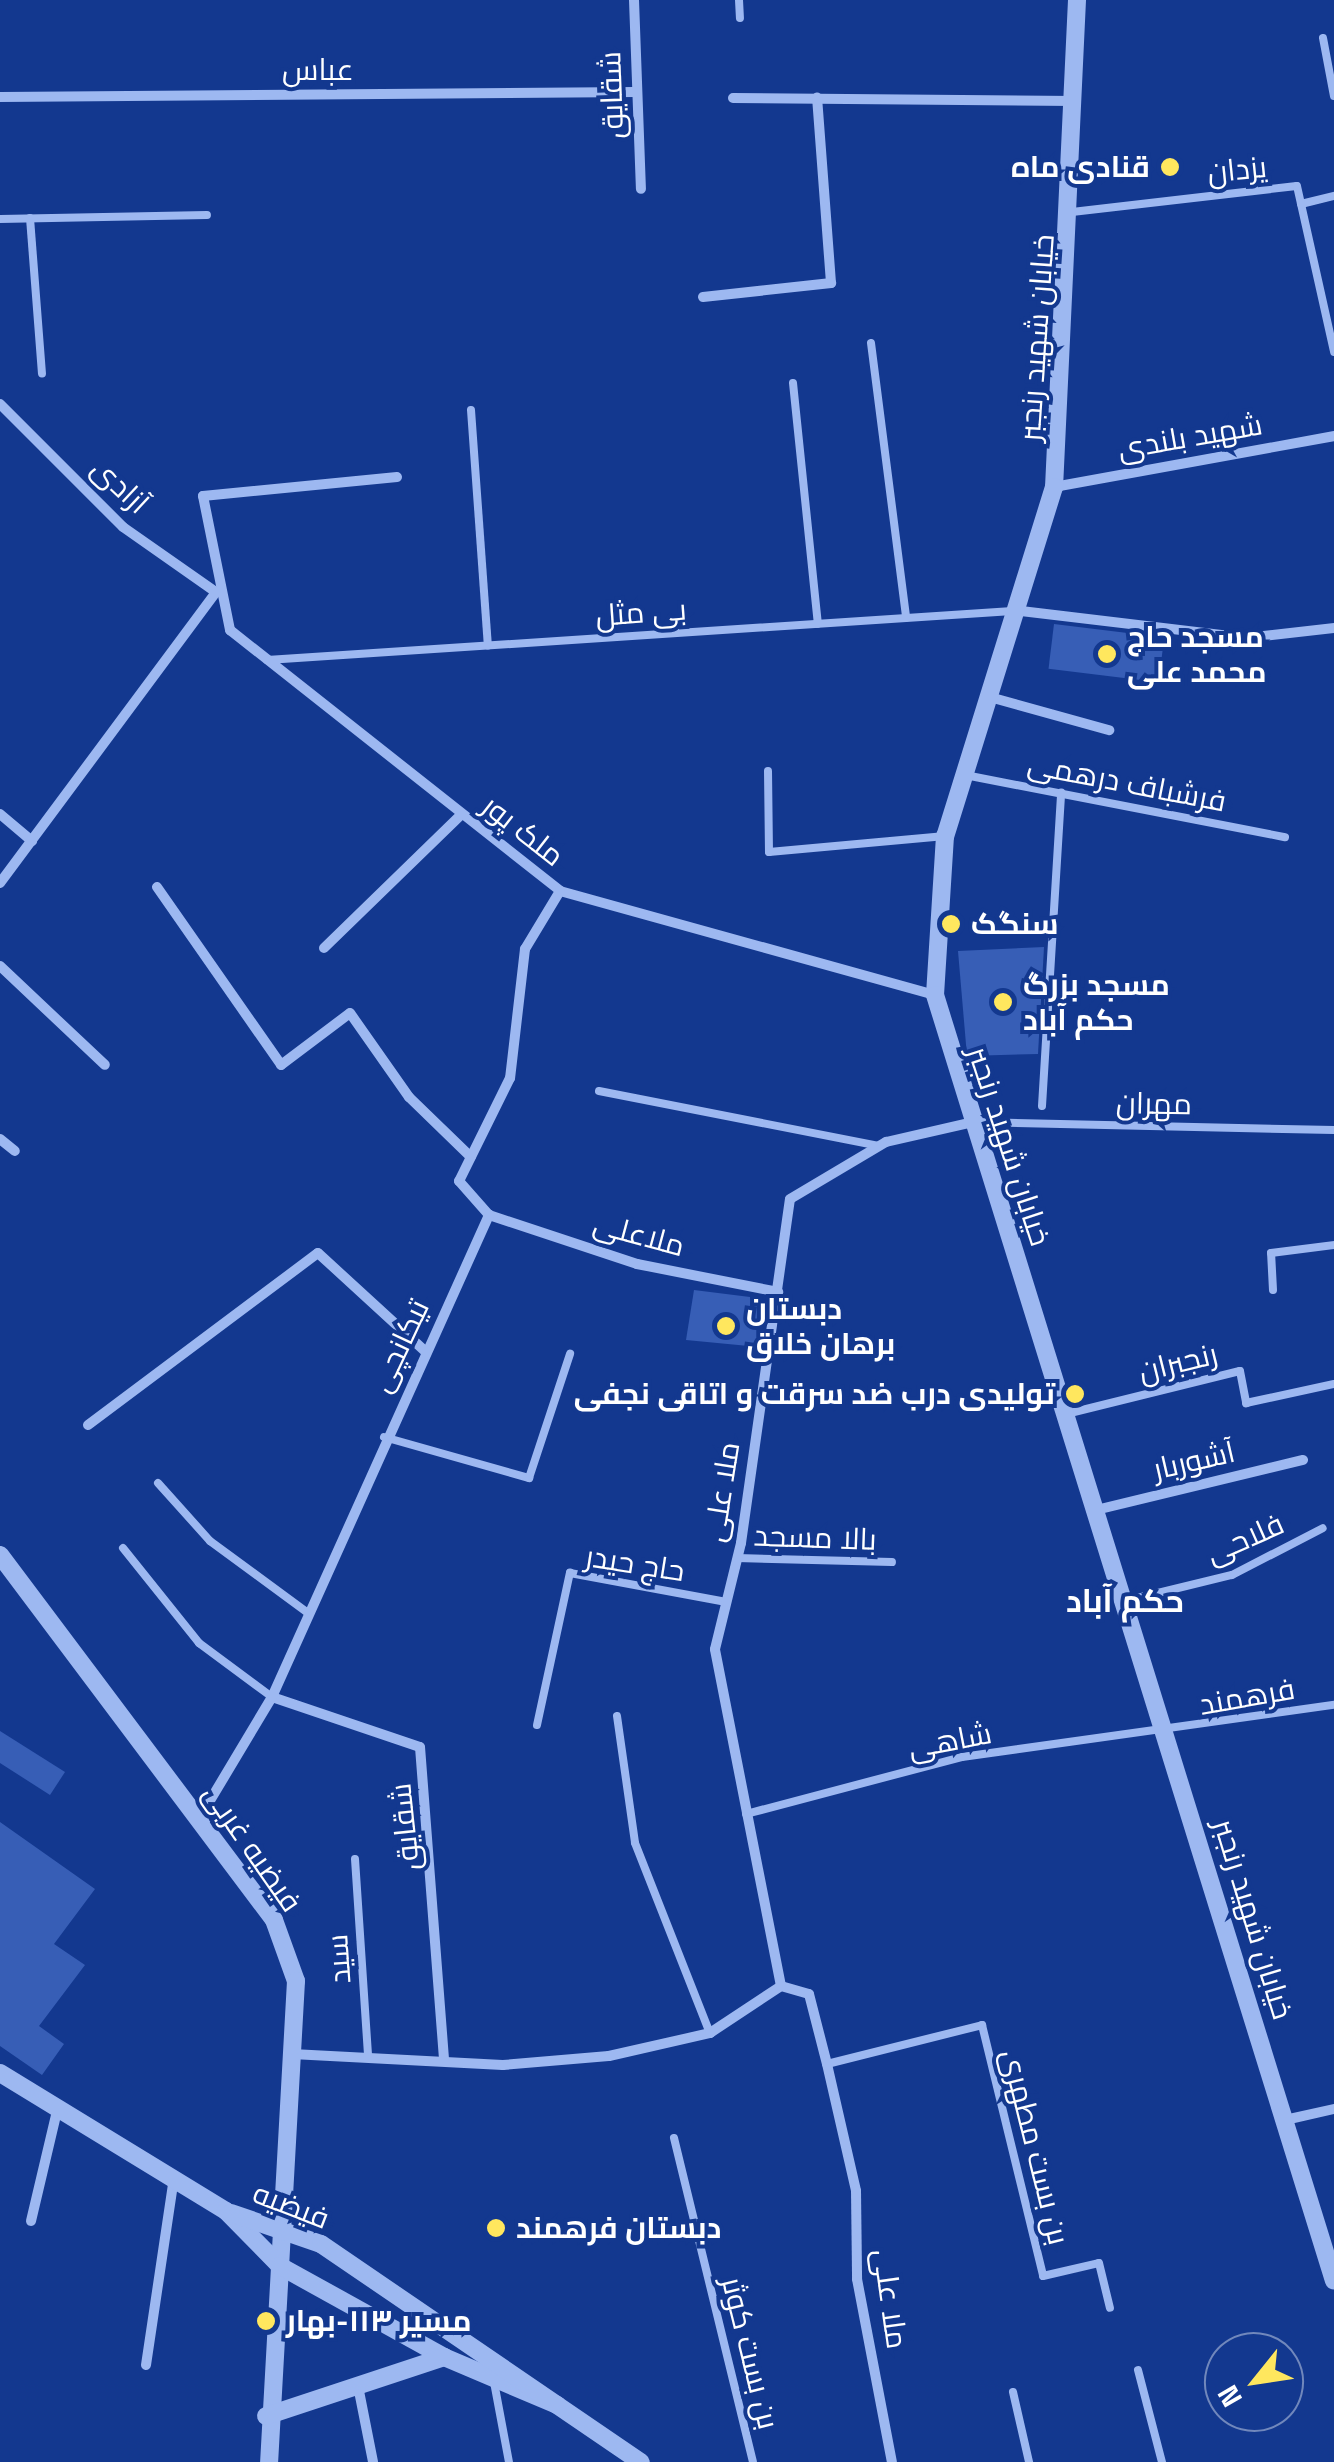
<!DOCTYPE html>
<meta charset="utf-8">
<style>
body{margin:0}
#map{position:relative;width:1334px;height:2462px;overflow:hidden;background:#13388f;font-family:"Space Grotesk",Cairo,sans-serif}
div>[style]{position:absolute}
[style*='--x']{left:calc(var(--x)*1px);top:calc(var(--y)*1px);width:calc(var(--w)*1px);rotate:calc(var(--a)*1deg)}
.building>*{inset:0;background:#375eb6;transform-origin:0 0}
.service>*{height:8px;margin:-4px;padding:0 4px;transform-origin:4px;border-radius:4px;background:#9db8f1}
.minor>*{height:10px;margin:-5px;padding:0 5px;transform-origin:5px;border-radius:5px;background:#9db8f1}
.tertiary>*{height:18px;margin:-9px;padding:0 9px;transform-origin:9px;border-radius:9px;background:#9db8f1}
.dots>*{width:28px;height:28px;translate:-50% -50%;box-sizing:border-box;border:5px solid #13388f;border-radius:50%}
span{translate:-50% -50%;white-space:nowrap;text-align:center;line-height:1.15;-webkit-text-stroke:8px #13388f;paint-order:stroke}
.street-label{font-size:30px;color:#fff}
.poi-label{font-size:30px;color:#fff;font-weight:700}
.right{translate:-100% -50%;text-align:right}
.left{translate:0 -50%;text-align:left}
.neighbourhood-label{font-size:32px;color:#fff;font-weight:700}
.north{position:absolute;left:1204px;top:2332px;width:100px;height:100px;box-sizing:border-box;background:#13388f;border:2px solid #7188bc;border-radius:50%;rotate:240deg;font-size:28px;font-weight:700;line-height:40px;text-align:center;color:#fff}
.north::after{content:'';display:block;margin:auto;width:35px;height:45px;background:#ffe75e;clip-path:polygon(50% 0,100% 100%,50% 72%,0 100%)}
</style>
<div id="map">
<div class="building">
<i style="left:1054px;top:624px;width:111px;height:45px;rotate:7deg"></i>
<i style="clip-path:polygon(1044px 947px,1038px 1054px,967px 1056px,958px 951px)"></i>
<i style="clip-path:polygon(694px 1290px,758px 1298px,765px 1309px,759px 1347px,686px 1340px)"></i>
<i style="clip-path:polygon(0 1731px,65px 1772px,50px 1795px,0 1763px)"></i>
<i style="clip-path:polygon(0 1822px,95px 1889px,54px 1944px,85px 1965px,39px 2026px,64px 2044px,42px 2075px,0 2046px)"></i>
</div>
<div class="service">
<i style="--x:739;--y:0;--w:18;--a:87"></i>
<i style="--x:1323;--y:38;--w:59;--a:79.3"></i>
<i style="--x:1301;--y:204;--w:34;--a:-14"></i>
<i style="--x:1072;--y:212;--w:226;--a:-6.6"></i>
<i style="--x:1297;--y:186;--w:170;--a:77.4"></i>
<i style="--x:30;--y:218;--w:156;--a:85.6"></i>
<i style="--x:0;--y:219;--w:207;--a:-1.1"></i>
<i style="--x:871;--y:343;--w:277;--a:82.7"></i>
<i style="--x:793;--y:383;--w:242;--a:84.1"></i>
<i style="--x:471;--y:410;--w:236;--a:85.9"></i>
<i style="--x:267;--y:660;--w:747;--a:-3.76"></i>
<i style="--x:768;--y:771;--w:81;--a:89.3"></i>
<i style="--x:769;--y:852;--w:177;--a:-5.2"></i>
<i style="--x:965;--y:775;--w:326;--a:11"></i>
<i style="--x:599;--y:1091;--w:285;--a:11.1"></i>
<i style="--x:1042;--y:1106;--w:314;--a:-86.5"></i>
<i style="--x:977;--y:1122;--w:357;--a:1.3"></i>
<i style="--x:1273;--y:1290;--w:37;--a:-93"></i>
<i style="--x:1271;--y:1253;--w:64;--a:-7.2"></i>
<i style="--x:1066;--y:1414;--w:179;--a:-13.9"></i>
<i style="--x:1240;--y:1371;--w:33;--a:79"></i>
<i style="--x:1246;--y:1403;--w:90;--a:-12.2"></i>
<i style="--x:384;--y:1437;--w:151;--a:15.8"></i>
<i style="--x:529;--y:1478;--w:131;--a:-71.7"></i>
<i style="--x:158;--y:1483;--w:78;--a:48.1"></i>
<i style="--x:210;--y:1541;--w:122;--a:36.3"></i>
<i style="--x:123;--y:1548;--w:122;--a:51.3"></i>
<i style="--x:199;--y:1643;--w:91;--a:36.5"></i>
<i style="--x:737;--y:1558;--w:155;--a:1.5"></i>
<i style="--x:1125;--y:1601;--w:110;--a:-13.7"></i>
<i style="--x:1232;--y:1575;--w:102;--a:-27.3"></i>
<i style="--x:617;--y:1716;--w:128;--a:81.9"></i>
<i style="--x:635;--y:1843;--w:204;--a:68.5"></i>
<i style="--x:537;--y:1725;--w:156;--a:-77.8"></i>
<i style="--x:570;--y:1573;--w:159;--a:10.5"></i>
<i style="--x:746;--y:1814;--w:223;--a:-14.8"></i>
<i style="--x:962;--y:1757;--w:376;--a:-8"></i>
<i style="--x:355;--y:1859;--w:198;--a:86.2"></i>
<i style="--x:827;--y:2064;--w:160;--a:-14.1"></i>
<i style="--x:982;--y:2025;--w:258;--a:76.3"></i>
<i style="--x:1043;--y:2276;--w:57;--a:-13.1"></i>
<i style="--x:1099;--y:2263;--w:46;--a:76.3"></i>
<i style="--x:674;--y:2138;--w:333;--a:76.3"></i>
<i style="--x:1138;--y:2370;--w:95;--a:75.4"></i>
<i style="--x:494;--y:2382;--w:81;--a:79.4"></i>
<i style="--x:1013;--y:2392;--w:72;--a:77.1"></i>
</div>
<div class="minor">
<i style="--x:634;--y:0;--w:189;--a:87.9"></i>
<i style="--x:0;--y:97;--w:636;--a:-0.45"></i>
<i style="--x:733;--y:98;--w:342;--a:0.5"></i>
<i style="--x:703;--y:297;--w:129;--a:-6.2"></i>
<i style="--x:831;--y:283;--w:186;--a:-94.3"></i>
<i style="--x:0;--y:404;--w:174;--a:45"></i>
<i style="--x:123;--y:527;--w:113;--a:35"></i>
<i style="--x:397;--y:477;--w:195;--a:174.4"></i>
<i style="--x:203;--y:496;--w:137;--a:78.6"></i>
<i style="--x:230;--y:630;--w:421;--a:38.3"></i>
<i style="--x:560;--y:891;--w:389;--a:15.5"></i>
<i style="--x:1054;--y:487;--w:285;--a:-10.3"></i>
<i style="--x:1021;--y:611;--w:227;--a:6.8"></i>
<i style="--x:1246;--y:638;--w:89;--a:-6.5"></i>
<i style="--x:986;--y:696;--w:128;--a:15.5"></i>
<i style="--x:0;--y:814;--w:42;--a:40.2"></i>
<i style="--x:0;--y:883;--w:362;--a:-53.4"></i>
<i style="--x:157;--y:887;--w:217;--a:55.1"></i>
<i style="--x:281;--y:1065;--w:86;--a:-37"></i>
<i style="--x:350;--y:1013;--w:103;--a:54.9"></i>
<i style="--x:409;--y:1097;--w:86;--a:44.1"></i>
<i style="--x:560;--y:891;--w:68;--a:121.1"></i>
<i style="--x:525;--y:949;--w:130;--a:96.6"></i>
<i style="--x:510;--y:1078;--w:115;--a:116.3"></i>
<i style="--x:459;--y:1181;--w:45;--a:48.6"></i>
<i style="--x:489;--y:1215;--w:156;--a:18.3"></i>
<i style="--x:637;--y:1264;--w:144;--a:11.2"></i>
<i style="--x:324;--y:948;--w:191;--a:-44.2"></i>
<i style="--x:0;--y:966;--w:144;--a:43.3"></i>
<i style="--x:0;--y:1139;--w:19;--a:39"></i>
<i style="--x:88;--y:1425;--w:287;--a:-36.8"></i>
<i style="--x:318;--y:1253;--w:145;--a:42.5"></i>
<i style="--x:1096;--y:1510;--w:213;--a:-13.6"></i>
<i style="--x:272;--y:1697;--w:156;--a:18.7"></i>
<i style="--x:420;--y:1747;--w:313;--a:85.6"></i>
<i style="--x:199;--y:1819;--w:142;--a:-59.1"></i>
<i style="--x:272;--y:1697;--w:529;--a:-65.76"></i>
<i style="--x:781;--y:1986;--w:29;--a:16"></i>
<i style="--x:809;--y:1994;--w:72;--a:75.6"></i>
<i style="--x:827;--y:2064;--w:130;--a:77.1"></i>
<i style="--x:856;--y:2191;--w:88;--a:89.3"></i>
<i style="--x:857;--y:2279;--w:186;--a:79.2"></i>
<i style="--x:292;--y:2054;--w:211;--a:3"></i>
<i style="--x:503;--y:2065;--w:106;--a:-4.9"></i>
<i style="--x:609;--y:2056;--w:104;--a:-12.8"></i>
<i style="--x:710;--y:2033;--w:85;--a:-33.5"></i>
<i style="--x:781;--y:1986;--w:343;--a:-101.1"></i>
<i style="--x:715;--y:1649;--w:109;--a:-76.2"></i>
<i style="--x:741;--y:1543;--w:347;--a:-81.9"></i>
<i style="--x:790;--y:1199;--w:112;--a:-30.7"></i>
<i style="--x:886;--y:1142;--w:89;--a:-12.9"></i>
<i style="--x:1285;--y:2120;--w:50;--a:-12.7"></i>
<i style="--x:31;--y:2221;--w:117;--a:-76.7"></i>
<i style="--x:146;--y:2365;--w:189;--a:-81.5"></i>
<i style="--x:359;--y:2391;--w:72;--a:78.8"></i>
</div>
<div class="tertiary">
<i style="--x:1077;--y:0;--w:488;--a:92.7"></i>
<i style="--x:1054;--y:487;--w:366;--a:107.3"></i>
<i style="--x:945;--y:836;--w:159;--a:93.6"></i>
<i style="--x:935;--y:995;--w:1346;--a:72.76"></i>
<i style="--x:0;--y:1555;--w:456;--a:53.1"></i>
<i style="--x:274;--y:1920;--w:65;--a:70.2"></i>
<i style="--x:296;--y:1981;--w:482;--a:93.2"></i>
<i style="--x:0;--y:2073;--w:265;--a:31.4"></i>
<i style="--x:226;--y:2211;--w:77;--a:45.5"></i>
<i style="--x:280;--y:2266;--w:188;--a:29"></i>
<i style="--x:444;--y:2357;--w:123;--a:23"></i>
<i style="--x:231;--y:2213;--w:95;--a:19"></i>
<i style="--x:321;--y:2244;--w:387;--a:34.3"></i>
<i style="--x:266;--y:2416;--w:188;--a:-18.3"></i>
</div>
<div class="dots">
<i style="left:1170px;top:167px;background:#ffe75e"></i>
<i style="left:1107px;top:654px;background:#ffe75e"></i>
<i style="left:951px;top:924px;background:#ffe75e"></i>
<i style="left:1003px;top:1002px;background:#ffe75e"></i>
<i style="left:726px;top:1326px;background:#ffe75e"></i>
<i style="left:1075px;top:1394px;background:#ffe75e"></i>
<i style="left:496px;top:2228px;background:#ffe75e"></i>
<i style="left:266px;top:2321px;background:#ffe75e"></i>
</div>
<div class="street-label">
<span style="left:318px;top:70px">عباس</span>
<span style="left:612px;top:95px;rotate:-92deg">شقایق</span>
<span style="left:1237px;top:170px;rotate:-6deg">یزدان</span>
<span style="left:1037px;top:338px;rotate:-86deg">خیابان شهید رنجبر</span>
<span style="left:1190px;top:437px;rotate:-10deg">شهید بلندی</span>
<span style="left:120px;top:486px;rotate:43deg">آزادی</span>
<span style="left:641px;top:613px;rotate:-4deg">بی مثل</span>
<span style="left:1127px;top:783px;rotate:11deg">فرشباف درهمی</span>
<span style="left:523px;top:831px;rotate:38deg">ملک پور</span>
<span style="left:1154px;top:1104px;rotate:1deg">مهران</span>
<span style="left:1009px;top:1146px;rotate:72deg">خیابان شهید رنجبر</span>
<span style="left:639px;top:1235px;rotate:15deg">ملاعلی</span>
<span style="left:400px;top:1346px;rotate:-65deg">تیکانچی</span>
<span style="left:1178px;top:1363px;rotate:-14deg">رنجبران</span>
<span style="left:1194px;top:1461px;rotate:-13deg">آشوربار</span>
<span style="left:722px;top:1492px;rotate:-81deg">ملا علی</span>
<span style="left:815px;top:1538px;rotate:2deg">بالا مسجد</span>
<span style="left:1245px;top:1539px;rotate:-24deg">فلاحی</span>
<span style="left:635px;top:1564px;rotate:9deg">حاج حیدر</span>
<span style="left:1247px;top:1697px;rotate:-10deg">فرهمند</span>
<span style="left:950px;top:1741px;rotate:-11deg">شاهی</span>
<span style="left:405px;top:1827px;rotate:-96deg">شقایق</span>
<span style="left:252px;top:1848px;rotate:55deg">فیضیه غربی</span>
<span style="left:1253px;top:1919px;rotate:73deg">خیابان شهید رنجبر</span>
<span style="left:339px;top:1959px;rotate:-94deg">سید</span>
<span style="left:1035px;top:2147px;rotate:76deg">بن بست مطهری</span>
<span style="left:291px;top:2206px;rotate:21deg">فیضیه</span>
<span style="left:890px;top:2299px;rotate:82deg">ملا علی</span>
<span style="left:750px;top:2353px;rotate:76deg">بن بست کوثر</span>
</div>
<div class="poi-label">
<span class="right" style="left:1150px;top:167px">قنادی ماه</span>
<span class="left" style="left:1127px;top:654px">مسجد حاج<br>محمد علی</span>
<span class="left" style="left:971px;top:924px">سنگک</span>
<span class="left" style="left:1023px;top:1002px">مسجد بزرگ<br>حکم آباد</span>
<span class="left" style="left:746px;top:1326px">دبستان<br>برهان خلاق</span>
<span class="right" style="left:1055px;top:1394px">تولیدی درب ضد سرقت و اتاقی نجفی</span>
<span class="left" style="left:516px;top:2228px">دبستان فرهمند</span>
<span class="left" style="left:286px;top:2321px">مسیر ۱۱۳-بهار</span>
</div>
<div class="neighbourhood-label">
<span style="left:1125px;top:1601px">حکم آباد</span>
</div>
<div class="north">N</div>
</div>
